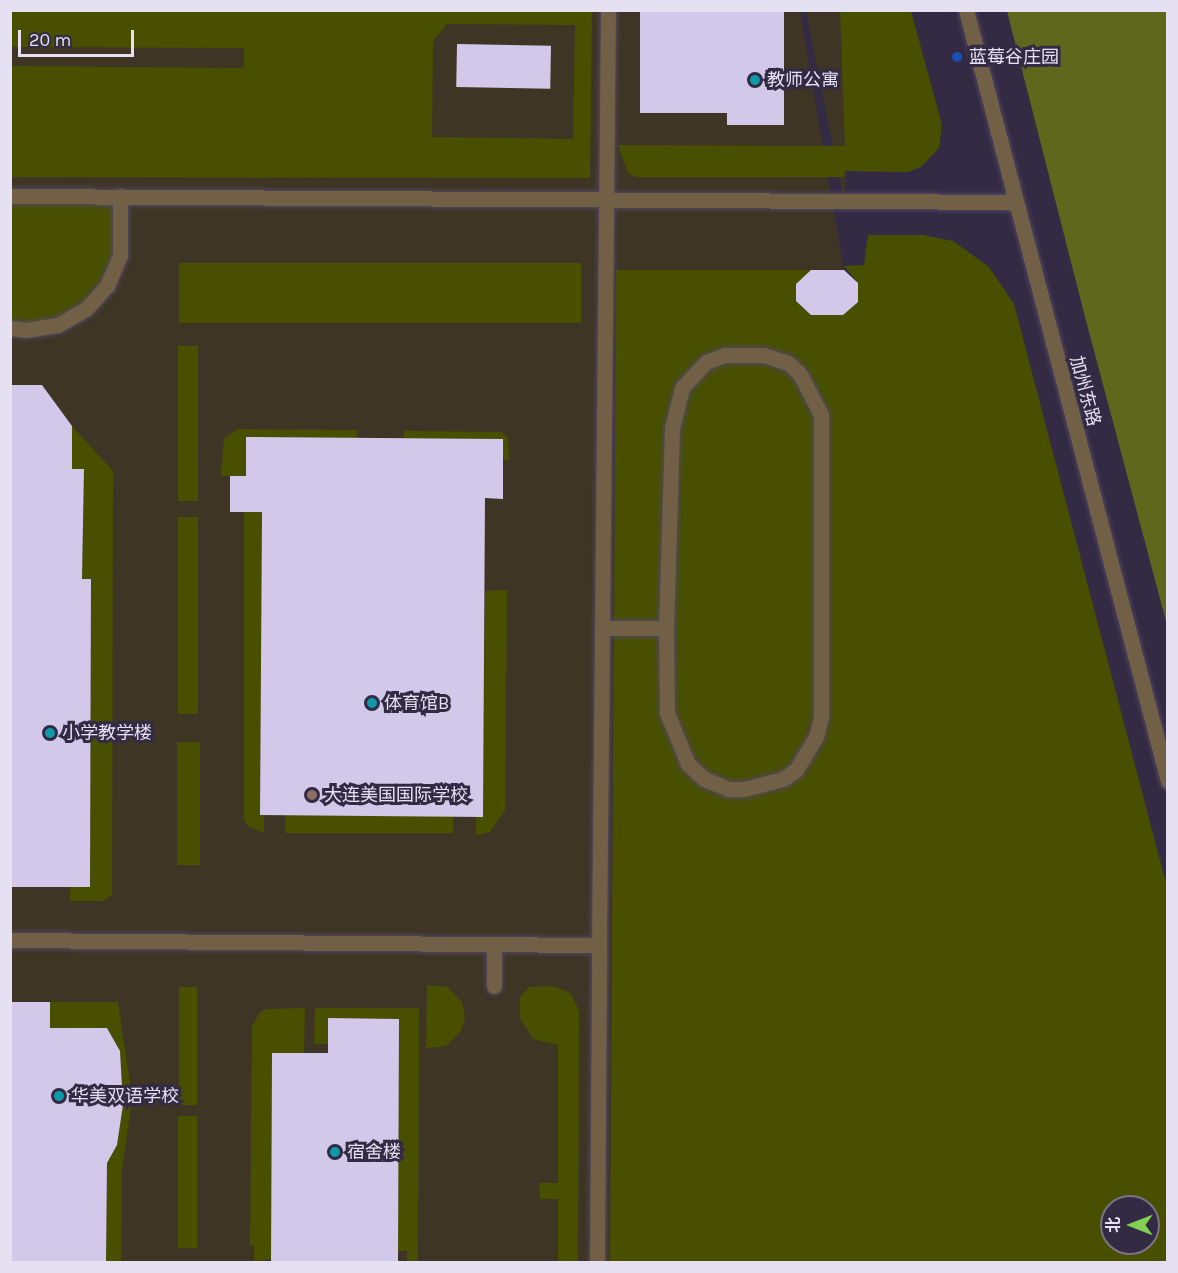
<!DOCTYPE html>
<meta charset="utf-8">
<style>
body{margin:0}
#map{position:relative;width:1178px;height:1273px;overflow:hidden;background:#332a43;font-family:Karla,"Noto Sans SC",sans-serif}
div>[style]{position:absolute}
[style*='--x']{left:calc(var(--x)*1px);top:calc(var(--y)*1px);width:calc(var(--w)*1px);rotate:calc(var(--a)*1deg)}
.education>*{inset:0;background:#3f3525}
.green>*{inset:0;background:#485000;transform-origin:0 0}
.forest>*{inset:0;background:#5e671c}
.building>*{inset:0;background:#d2c9ea;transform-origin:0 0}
.roads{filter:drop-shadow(0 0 2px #50475f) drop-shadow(0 0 2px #50475f)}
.pedestrian>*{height:15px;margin:-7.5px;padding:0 7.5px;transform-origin:7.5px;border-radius:7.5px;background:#715f46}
.minor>*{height:15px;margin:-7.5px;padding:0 7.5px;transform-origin:7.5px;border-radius:7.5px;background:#715f46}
.tertiary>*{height:15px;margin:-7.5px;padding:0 7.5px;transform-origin:7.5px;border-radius:7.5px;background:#715f46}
.dots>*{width:16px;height:16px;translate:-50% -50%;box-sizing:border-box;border:3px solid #332a43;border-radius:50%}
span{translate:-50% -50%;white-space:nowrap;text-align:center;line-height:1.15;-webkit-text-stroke:6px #332a43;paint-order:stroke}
.poi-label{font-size:18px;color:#e6e1f2}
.left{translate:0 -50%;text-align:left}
.street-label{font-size:18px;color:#e6e1f2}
.frame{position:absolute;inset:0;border:12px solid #e6e1f2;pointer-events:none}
.north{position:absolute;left:1100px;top:1195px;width:60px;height:60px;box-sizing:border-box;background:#332a43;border:2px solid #7b7389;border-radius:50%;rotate:270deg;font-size:16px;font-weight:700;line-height:24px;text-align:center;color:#e6e1f2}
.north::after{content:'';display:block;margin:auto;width:21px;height:27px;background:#81d050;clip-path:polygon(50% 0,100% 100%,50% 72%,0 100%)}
.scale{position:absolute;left:18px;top:30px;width:116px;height:27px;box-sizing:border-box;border:3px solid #e6e1f2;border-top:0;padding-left:8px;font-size:18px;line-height:21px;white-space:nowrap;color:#e6e1f2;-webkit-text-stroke:4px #332a43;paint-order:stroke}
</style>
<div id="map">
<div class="education">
<i style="clip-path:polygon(10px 11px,800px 11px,844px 270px,858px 283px,858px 302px,843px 315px,615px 322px,610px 1262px,11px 1262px)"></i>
<i style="clip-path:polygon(806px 11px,858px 11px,844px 202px)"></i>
</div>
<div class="green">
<i style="clip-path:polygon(840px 10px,911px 11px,942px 125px,939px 148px,921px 167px,908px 172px,845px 171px,844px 177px,636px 177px,628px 173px,618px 145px,845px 146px)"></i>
<i style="clip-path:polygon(evenodd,10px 11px,592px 11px,590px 178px,11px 177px,11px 66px,244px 68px,244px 48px,11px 47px,10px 11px,447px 24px,575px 25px,573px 139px,432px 137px,433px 41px,447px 24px)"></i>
<i style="clip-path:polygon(10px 196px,120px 196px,120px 256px,107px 286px,58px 325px,11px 328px)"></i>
<i style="clip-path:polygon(evenodd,868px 235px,923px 235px,953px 241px,989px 267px,1014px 304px,1167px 887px,1167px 1262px,610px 1262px,616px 270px,811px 270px,796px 284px,796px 301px,811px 315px,843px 315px,858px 301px,858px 283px,844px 266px,864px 265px,868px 235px,1112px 1207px,1148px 1207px,1148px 1243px,1112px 1243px,1112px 1207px)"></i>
<i style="left:179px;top:263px;width:402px;height:60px"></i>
<i style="left:178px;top:346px;width:20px;height:155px"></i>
<i style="clip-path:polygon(72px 426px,113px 471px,112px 895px,103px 901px,70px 901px,70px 887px,90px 887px,91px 580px,82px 579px,84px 470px,72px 469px)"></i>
<i style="clip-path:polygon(238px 429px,357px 430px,357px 438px,246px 437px,246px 476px,221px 476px,224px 438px)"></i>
<i style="clip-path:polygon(404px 431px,502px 432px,508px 438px,509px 460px,503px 460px,503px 439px,404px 438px)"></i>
<i style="clip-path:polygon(244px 512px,262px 512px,260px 814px,264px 815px,264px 833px,249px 827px,244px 820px)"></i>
<i style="left:178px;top:517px;width:20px;height:197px"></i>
<i style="clip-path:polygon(507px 590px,505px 810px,490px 832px,476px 835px,476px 817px,483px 816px,485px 591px)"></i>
<i style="left:177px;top:742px;width:23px;height:123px"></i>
<i style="left:285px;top:815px;width:168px;height:18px"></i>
<i style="clip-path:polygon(427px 985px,447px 987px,462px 1002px,465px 1018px,461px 1031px,447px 1045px,439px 1047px,426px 1048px)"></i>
<i style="clip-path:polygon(553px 986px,570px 993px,579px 1010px,578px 1262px,558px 1262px,558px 1199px,540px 1199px,539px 1183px,558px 1183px,558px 1045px,533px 1039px,520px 1018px,520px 997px,529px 987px)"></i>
<i style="left:179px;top:987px;width:18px;height:118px"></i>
<i style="clip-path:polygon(50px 1002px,118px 1002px,132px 1097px,122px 1171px,121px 1262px,106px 1262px,107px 1163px,117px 1145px,123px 1105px,120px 1051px,107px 1028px,50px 1028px)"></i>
<i style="clip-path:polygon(305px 1008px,304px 1053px,272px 1053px,271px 1259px,254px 1262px,254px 1245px,250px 1245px,252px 1026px,260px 1012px,267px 1009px)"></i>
<i style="clip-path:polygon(315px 1008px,419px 1008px,418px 1262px,407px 1261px,407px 1251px,398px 1251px,399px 1019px,329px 1018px,328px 1044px,314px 1044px)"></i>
<i style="left:178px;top:1116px;width:19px;height:132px"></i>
</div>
<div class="forest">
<i style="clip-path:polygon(1007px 11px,1167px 11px,1167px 625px,1085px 317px)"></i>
</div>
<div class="building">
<i style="clip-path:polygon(640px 10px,784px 10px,784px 125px,727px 125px,727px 113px,640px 113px)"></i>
<i style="left:457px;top:44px;width:94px;height:43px;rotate:1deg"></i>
<i style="clip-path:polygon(811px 270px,844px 270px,858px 283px,858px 302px,843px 315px,811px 315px,796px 301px,796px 284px)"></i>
<i style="clip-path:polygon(10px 385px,42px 385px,72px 426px,72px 469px,84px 469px,82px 579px,91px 579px,90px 887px,10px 887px)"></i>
<i style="clip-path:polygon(246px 437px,503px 439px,503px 499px,485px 498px,483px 817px,260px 815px,262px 512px,230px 512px,230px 476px,246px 476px)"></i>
<i style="clip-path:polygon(10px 1002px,50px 1002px,50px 1028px,107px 1028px,120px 1051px,123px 1105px,117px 1145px,107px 1163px,106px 1263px,10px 1263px)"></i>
<i style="clip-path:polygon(328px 1018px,399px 1019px,398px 1263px,271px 1263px,272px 1053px,328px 1053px)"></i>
</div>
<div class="roads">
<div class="pedestrian">
<i style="--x:602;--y:628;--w:64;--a:0"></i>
<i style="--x:666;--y:628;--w:85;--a:89.3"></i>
<i style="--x:667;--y:713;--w:55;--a:67.6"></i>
<i style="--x:688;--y:764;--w:22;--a:43"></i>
<i style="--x:704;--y:779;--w:27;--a:22"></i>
<i style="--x:729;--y:789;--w:15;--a:0"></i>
<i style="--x:744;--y:789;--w:40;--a:-14.4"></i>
<i style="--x:783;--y:779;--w:16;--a:-35"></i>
<i style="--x:796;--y:770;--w:39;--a:-59"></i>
<i style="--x:816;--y:737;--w:21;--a:-76"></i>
<i style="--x:821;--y:717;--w:302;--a:-90"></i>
<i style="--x:821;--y:415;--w:46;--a:-117.1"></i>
<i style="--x:800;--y:374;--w:16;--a:-137"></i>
<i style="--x:788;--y:363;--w:26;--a:-162"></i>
<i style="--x:763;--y:355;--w:38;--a:180"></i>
<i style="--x:725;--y:355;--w:20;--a:160"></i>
<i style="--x:706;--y:362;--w:35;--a:133"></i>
<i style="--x:682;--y:388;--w:41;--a:104"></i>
<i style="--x:672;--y:428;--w:200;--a:91.7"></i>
</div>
<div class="minor">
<i style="--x:10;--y:196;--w:1005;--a:0.34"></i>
<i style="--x:10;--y:328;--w:16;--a:7"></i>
<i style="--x:26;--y:330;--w:32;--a:-9"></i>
<i style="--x:58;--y:325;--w:32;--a:-30"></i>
<i style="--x:86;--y:309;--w:31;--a:-48"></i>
<i style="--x:107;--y:286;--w:33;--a:-67"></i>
<i style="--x:120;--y:256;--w:60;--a:-90"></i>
<i style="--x:10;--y:940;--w:589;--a:0.49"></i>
<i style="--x:599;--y:945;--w:935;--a:-89.45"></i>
<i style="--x:494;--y:986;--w:42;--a:-90"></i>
<i style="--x:597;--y:1262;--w:317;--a:-89.6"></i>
</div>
<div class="tertiary">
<i style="--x:966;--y:10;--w:797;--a:75.32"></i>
</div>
</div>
<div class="dots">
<i style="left:957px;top:57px;background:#1a4fb4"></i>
<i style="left:755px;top:80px;background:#0f9aa8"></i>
<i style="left:372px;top:703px;background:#0f9aa8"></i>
<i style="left:50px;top:733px;background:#0f9aa8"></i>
<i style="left:312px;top:795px;background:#8d6e63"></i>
<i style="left:59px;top:1096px;background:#0f9aa8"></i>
<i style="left:335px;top:1152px;background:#0f9aa8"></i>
</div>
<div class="poi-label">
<span class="left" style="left:969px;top:57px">蓝莓谷庄园</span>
<span class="left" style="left:767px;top:80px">教师公寓</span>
<span class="left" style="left:384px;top:703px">体育馆B</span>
<span class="left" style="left:62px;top:733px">小学教学楼</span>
<span class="left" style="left:324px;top:795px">大连美国国际学校</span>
<span class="left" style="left:71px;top:1096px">华美双语学校</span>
<span class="left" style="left:347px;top:1152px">宿舍楼</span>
</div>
<div class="street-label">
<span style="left:1085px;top:391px;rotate:75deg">加州东路</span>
</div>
<div class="frame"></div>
<div class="north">北</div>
<div class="scale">20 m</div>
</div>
